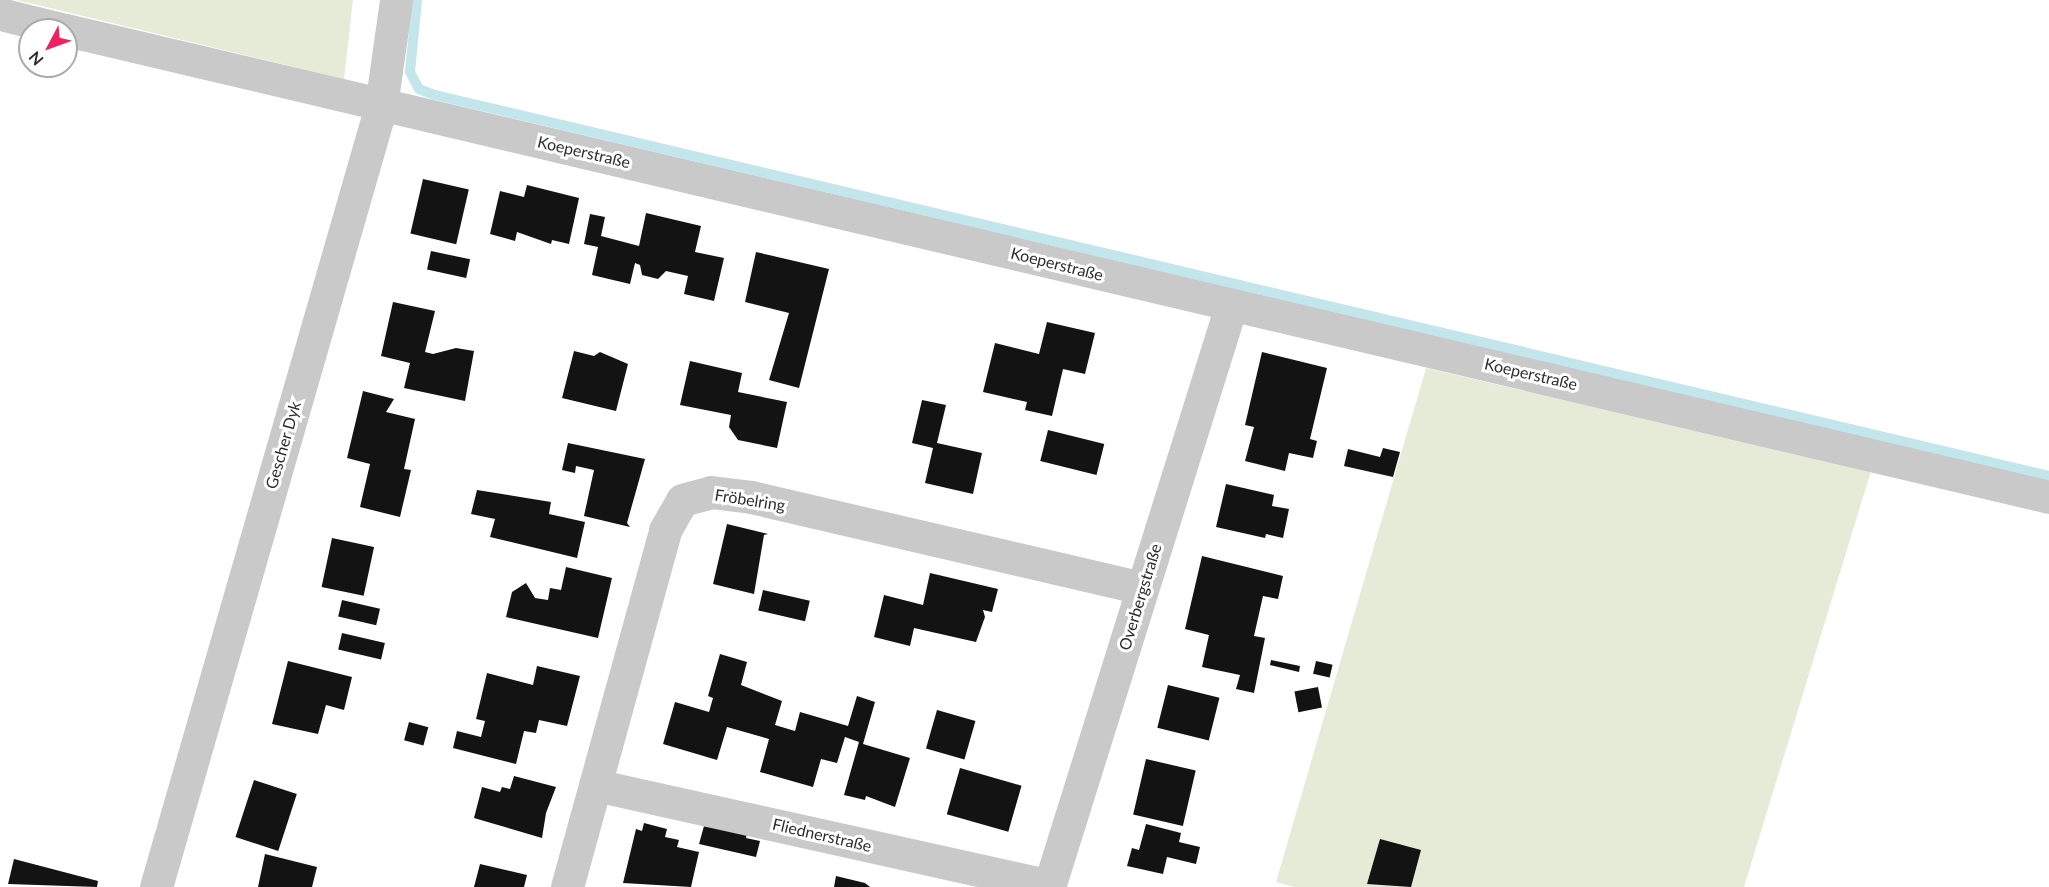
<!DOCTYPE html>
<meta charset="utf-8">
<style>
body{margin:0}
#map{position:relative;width:2049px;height:887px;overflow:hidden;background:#fff;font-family:Lato,sans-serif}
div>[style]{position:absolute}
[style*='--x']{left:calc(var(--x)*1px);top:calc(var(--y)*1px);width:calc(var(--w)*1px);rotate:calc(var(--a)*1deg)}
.green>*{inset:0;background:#e6ebd8}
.stream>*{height:10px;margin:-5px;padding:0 5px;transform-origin:5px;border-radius:5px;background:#c3e6ec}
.building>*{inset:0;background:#131313;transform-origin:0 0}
.minor>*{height:33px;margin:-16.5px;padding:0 16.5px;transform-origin:16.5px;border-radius:16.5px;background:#c9c9c9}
span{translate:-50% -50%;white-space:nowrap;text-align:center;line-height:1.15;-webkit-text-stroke:6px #fff;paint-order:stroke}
.street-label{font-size:16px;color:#2c2c2c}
.north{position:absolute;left:18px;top:18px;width:60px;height:60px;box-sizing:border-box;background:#fff;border:2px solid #ababab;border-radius:50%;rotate:229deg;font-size:16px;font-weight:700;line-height:24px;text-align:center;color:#2c2c2c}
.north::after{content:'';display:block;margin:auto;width:21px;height:27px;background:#ef225f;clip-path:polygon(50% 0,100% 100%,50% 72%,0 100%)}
</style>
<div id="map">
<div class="green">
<i style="clip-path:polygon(17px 0,353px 0,344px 79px)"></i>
<i style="clip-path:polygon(1426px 368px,1871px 471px,1744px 887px,1294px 887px,1276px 882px)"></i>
</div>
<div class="stream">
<i style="--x:417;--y:0;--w:72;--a:95.6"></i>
<i style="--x:410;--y:72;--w:19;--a:62"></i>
<i style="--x:419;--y:89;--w:17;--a:21"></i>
<i style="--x:435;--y:95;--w:1658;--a:13.28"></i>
</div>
<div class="building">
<i style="left:423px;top:179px;width:47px;height:56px;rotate:13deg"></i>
<i style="clip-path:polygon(527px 185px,579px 198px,569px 244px,552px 240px,551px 244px,517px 232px,515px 241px,490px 234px,500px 191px,524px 197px)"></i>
<i style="clip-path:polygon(646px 213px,701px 226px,695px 252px,724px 258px,714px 301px,684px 294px,688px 276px,666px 271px,658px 279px,642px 275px,640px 265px,635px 263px,630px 284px,592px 275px,598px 247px,584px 244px,590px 214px,605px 217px,601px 236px,639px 246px)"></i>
<i style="left:431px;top:251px;width:40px;height:19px;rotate:12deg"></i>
<i style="clip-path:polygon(756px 252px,829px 269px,799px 388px,769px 380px,789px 313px,745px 302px)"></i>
<i style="clip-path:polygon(393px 302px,435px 311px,425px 352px,433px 354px,456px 348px,474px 351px,465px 401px,404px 388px,410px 363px,381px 356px)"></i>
<i style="clip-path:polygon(1047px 322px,1095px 333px,1085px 374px,1063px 369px,1052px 416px,1025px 410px,1027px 402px,983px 392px,995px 343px,1039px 354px)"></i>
<i style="clip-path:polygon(574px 351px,594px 356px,600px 352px,628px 364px,616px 411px,562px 398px)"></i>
<i style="clip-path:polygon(1262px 352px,1327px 368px,1310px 439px,1317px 441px,1313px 458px,1289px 453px,1285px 471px,1245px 461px,1254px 427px,1245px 425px)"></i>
<i style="clip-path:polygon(690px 361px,742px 373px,738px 392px,787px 402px,777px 448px,738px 440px,729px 427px,731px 415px,680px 405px)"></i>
<i style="clip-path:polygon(363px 391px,394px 399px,386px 412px,415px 419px,404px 469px,411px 470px,400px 517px,360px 507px,370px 464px,347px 458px)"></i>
<i style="clip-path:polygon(922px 400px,946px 405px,937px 443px,982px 453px,973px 494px,925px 483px,933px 448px,912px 443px)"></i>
<i style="left:1048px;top:430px;width:58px;height:32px;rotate:14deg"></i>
<i style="clip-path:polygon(568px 443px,645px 459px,627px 523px,630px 527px,584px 516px,594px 470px,576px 466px,575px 473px,562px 470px)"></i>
<i style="clip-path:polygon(1383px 448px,1400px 452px,1393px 477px,1344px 466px,1348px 449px,1380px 457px)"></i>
<i style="clip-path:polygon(1226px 484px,1274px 495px,1272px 506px,1289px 509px,1283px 538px,1266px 534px,1265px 538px,1216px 527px)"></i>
<i style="clip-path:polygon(477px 490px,551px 502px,549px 514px,585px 522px,577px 558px,490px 537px,495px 519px,471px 514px)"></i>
<i style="clip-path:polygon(727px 524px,768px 534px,764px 535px,754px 594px,713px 584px)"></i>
<i style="left:332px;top:538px;width:43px;height:50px;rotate:12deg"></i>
<i style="clip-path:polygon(1202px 556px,1283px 576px,1278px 599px,1263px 596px,1254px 636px,1265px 638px,1254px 693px,1236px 689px,1240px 675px,1202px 667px,1209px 635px,1185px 629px)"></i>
<i style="clip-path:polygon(566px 567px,612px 578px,598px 638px,506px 617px,512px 592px,526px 583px,535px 598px,548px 600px,550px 588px,561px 590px)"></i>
<i style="clip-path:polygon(930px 573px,998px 589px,992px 612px,983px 610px,985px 617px,976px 642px,914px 628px,910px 646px,874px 637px,884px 595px,923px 605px)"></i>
<i style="left:763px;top:590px;width:48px;height:21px;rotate:13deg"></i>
<i style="left:342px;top:600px;width:39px;height:17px;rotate:13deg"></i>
<i style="left:342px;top:633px;width:44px;height:17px;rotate:13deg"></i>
<i style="clip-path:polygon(720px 654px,747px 662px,741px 685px,782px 701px,775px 725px,795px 731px,800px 712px,848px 726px,857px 696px,875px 702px,863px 744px,910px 758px,895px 807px,866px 796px,865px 800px,844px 795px,859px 742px,845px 737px,837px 763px,821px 759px,813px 787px,760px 772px,769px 739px,727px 727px,717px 760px,663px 744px,675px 702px,709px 712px,713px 698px,708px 696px)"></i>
<i style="clip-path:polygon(1271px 660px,1300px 666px,1299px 672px,1270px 665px)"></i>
<i style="clip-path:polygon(288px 661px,352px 677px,344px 710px,326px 705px,318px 734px,272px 724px)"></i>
<i style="left:1316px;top:661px;width:17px;height:13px;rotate:13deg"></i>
<i style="clip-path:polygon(537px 666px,580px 676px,567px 726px,539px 720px,536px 733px,524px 731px,516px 764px,453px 748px,457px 731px,481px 737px,485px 721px,476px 719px,487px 673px,533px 685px)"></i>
<i style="left:1168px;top:685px;width:53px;height:44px;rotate:14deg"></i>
<i style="left:1318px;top:687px;width:21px;height:24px;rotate:79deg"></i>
<i style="left:937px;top:710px;width:40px;height:40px;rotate:16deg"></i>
<i style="left:409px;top:722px;width:20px;height:19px;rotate:15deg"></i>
<i style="left:1146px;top:759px;width:51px;height:57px;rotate:13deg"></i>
<i style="left:960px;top:768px;width:64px;height:48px;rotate:16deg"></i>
<i style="clip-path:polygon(514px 776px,556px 787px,546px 813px,542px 838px,474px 818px,482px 787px,500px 792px,502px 787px,510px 789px)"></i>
<i style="left:254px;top:780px;width:45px;height:60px;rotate:18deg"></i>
<i style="clip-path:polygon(644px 823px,667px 829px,665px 837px,679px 840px,677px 847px,699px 852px,691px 887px,623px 883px,636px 829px,642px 831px)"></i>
<i style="clip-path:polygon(1146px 824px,1181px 833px,1179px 842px,1200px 847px,1196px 864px,1167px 857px,1163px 874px,1127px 866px,1132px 848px,1139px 850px)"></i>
<i style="clip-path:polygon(704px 826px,747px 834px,746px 838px,760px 841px,756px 857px,699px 844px)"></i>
<i style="clip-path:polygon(1380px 839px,1421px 850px,1411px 887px,1367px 884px)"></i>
<i style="clip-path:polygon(265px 854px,317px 867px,312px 887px,258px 887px)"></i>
<i style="clip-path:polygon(14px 859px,98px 881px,97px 887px,8px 884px)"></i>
<i style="clip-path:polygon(480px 864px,527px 875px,524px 887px,474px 887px)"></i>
<i style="clip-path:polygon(836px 876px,865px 883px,870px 887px,834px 887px)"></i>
</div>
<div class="minor">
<i style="--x:0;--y:14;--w:67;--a:13.8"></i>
<i style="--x:66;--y:30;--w:2037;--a:13.25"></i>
<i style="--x:595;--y:785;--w:465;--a:12.5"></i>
<i style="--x:156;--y:887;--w:813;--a:-73.93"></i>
<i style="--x:381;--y:106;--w:107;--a:-81.9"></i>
<i style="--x:567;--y:887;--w:370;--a:-74.6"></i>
<i style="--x:665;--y:530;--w:34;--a:-60"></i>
<i style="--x:682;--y:500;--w:30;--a:-15"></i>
<i style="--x:711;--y:492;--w:40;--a:7.1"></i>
<i style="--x:751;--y:497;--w:401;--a:13.1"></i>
<i style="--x:1049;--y:887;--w:609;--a:-72.61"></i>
</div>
<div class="street-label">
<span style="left:584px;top:152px;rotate:13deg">Koeperstraße</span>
<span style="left:1057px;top:264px;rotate:14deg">Koeperstraße</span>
<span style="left:1531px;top:374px;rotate:13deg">Koeperstraße</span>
<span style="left:283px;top:445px;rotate:-74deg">Gescher Dyk</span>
<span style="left:750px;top:500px;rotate:9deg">Fröbelring</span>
<span style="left:1140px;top:597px;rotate:-73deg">Overbergstraße</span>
<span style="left:822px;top:835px;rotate:13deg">Fliednerstraße</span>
</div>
<div class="north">N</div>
</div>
